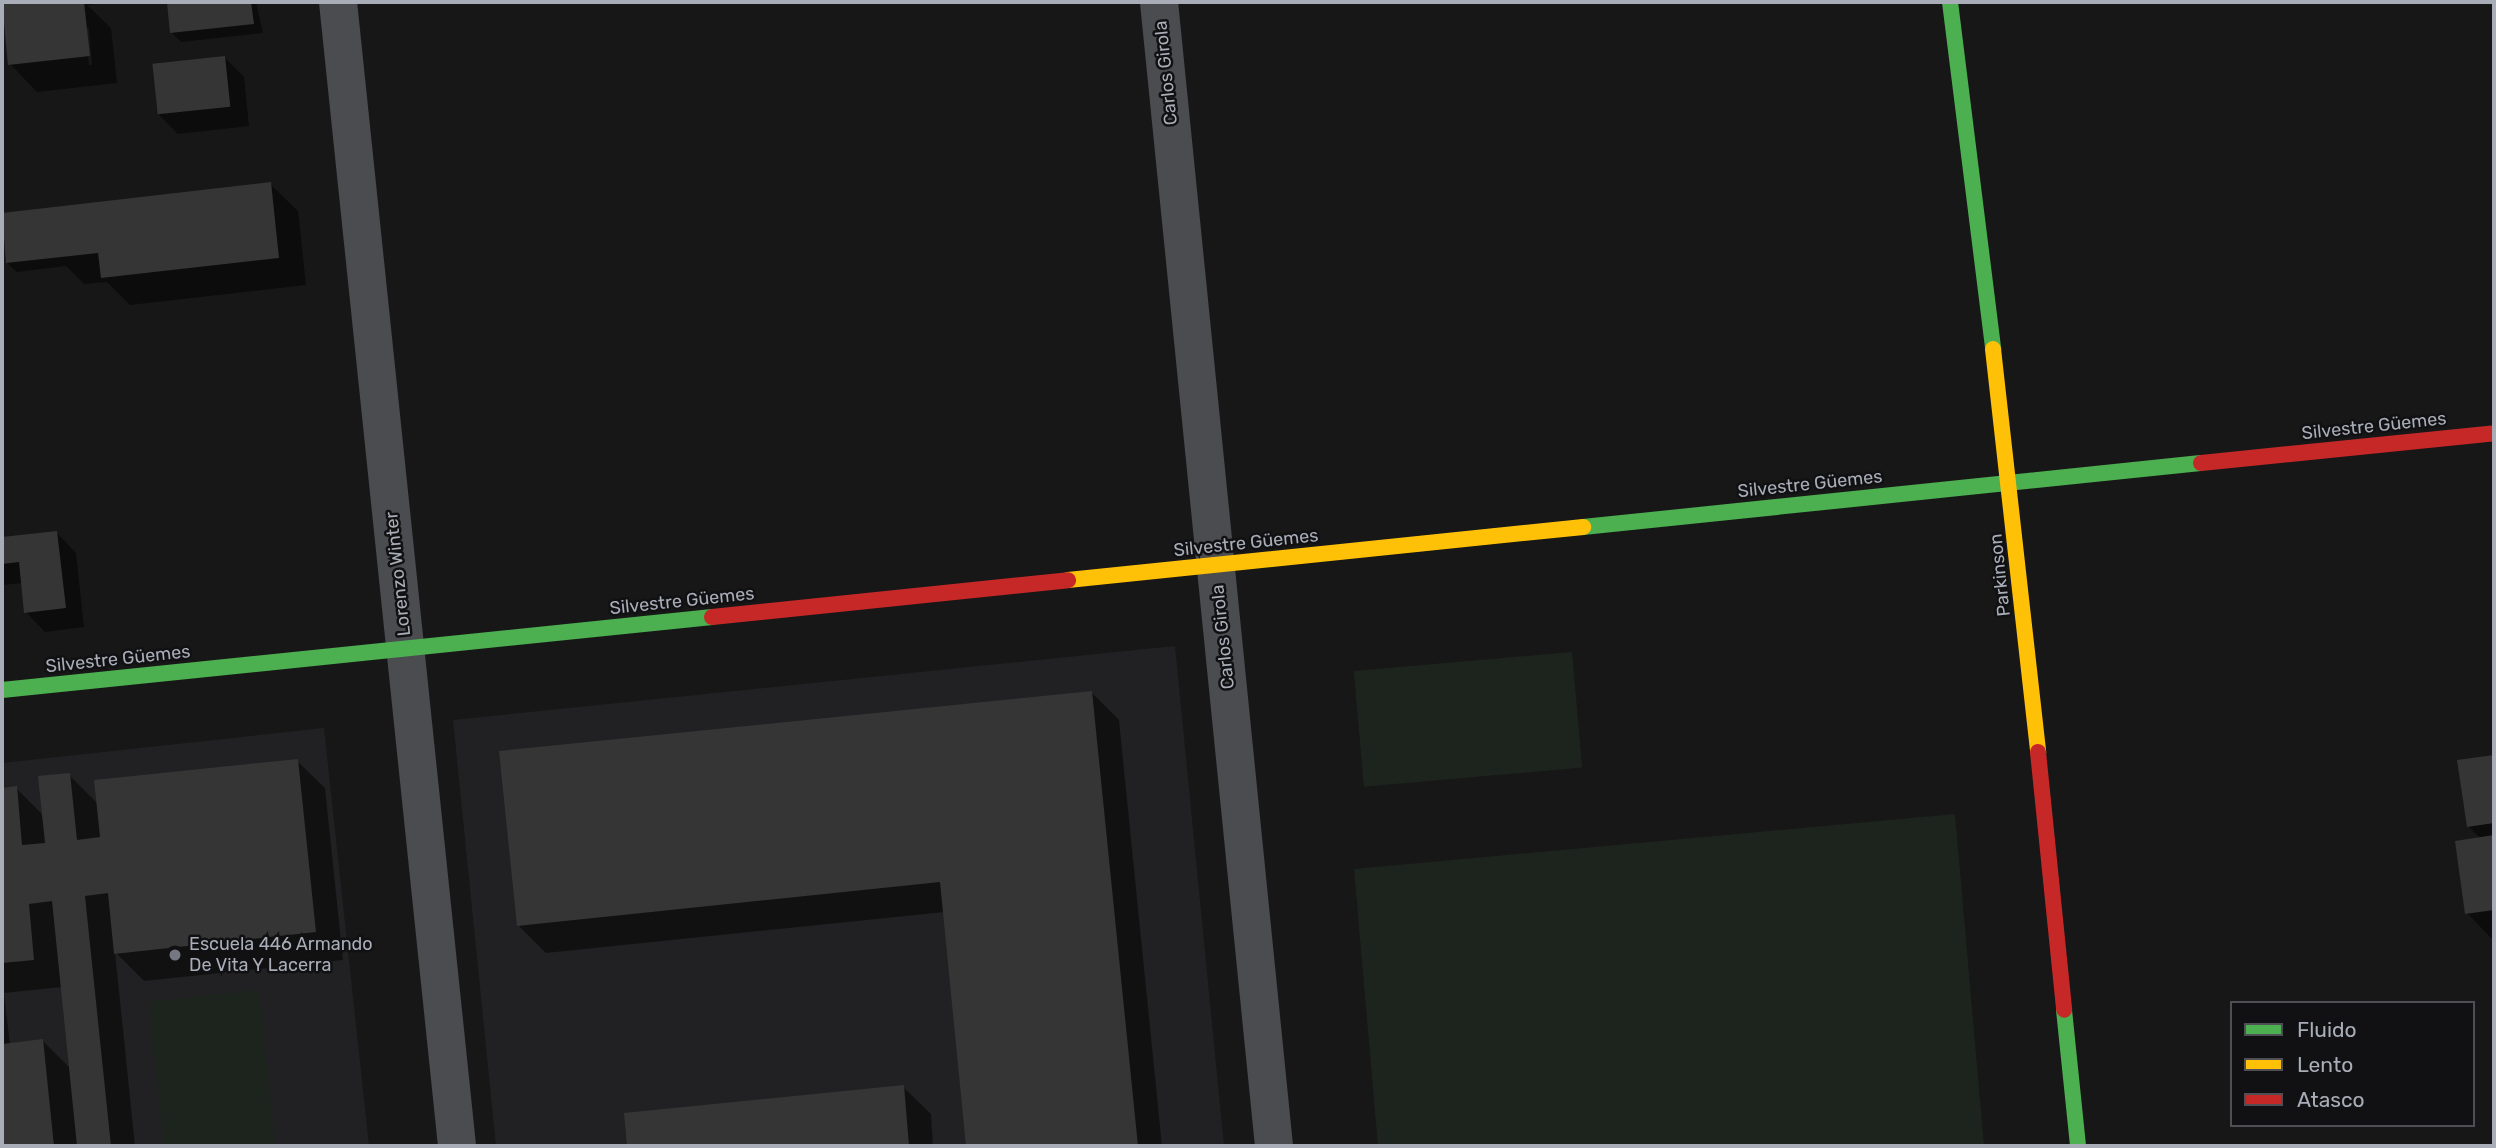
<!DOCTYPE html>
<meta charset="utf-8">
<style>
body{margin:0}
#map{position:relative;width:2496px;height:1148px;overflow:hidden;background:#171717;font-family:Rubik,sans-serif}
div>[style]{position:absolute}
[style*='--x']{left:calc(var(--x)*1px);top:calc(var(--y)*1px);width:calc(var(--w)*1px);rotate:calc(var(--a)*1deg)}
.built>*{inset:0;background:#212123}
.green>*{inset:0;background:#1d241e;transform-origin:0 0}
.shadow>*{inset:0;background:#0007}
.building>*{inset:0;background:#353536;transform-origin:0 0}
.street>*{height:38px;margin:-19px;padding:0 19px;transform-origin:19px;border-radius:19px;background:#4b4c50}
.fast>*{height:16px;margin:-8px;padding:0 8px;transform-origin:8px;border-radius:8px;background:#4caf50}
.slow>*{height:16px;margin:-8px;padding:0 8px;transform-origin:8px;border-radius:8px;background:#ffc107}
.jam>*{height:16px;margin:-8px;padding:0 8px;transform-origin:8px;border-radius:8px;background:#c62828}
.dots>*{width:19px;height:19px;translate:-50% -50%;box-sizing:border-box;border:4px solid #111113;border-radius:50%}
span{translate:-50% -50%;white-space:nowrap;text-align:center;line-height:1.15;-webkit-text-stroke:5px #111113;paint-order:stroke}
.street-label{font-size:18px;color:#a8adb8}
.poi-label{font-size:18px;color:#a8adb8}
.left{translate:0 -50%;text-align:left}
.frame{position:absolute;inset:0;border:4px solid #a8adb8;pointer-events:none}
.legend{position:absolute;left:2230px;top:1001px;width:245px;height:126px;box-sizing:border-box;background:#111113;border:2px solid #4d4f55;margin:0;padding:9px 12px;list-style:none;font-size:21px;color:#a8adb8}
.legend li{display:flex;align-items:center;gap:14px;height:35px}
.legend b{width:35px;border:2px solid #4d4f55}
</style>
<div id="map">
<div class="built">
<i style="clip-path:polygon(1175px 646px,1224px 1146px,496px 1146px,453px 720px)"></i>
<i style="clip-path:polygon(324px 728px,369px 1146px,2px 1146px,2px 763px)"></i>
</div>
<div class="green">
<i style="left:1572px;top:652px;width:116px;height:219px;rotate:85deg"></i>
<i style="clip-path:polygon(1955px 814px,1984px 1146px,1378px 1146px,1354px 869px)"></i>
<i style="left:259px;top:990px;width:157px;height:111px;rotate:84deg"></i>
</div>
<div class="shadow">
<i style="clip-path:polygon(evenodd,3px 2px,114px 2px,87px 5px,111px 28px,117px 83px,37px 92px,10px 64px,3px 2px,85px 28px,89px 28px,92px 65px,89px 65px,85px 28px)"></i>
<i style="clip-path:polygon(176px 2px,256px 2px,263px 33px,181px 42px,171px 32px)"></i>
<i style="clip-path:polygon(224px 57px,244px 77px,249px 126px,178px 134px,159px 115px)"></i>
<i style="clip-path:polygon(270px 184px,298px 211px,306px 285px,130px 305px,107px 282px,84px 284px,66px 266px,17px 272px,7px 263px,2px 214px)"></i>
<i style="clip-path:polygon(57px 533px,76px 553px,84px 627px,45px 632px,26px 612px,23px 583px,2px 585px,2px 539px)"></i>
<i style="clip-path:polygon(1092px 693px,1119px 720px,1162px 1146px,968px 1146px,945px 912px,546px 953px,518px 925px)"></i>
<i style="clip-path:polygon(2494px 757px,2494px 941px,2467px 913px,2481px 839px,2468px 826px,2459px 762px)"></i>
<i style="clip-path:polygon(evenodd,297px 761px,325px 788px,343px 960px,144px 981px,115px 952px,135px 1146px,2px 1146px,2px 789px,16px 788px,44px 816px,69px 775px,98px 804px,297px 761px,62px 987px,71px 1069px,43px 1041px,10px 1045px,4px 993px,62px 987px)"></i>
<i style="clip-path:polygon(903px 1087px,931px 1114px,933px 1146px,629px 1146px,626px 1114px)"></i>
</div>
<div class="building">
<i style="clip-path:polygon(2px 2px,84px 2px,90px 56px,8px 65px)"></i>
<i style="clip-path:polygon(176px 2px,251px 2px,254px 24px,170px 33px,167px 3px)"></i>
<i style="left:225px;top:56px;width:51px;height:73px;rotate:84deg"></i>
<i style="clip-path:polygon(271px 182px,279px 258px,101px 278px,98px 253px,6px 263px,2px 213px)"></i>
<i style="clip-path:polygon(57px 531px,66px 608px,24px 613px,19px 562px,2px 564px,2px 537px)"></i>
<i style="clip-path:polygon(1092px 691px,1138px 1146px,966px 1146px,940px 882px,517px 926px,499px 751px)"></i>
<i style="clip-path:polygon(2494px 755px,2494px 823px,2467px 827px,2457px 760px)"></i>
<i style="clip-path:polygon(298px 759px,316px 932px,114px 954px,108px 893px,85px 896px,111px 1146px,77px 1146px,52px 901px,29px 904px,34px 960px,2px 963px,2px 788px,17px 786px,22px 845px,45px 843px,38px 776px,70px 773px,77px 840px,100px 837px,94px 780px)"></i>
<i style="clip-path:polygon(2494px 835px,2494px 910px,2465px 914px,2455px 841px)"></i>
<i style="clip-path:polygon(43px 1039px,54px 1146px,2px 1146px,2px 1044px)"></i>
<i style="clip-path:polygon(904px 1085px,909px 1146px,627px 1146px,624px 1113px)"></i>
</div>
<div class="street">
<i style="--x:338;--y:2;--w:1150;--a:84.06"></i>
<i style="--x:1159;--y:2;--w:1150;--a:84.26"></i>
</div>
<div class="fast">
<i style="--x:1950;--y:2;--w:350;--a:82.9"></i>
<i style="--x:1583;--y:527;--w:621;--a:-5.91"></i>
<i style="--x:2;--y:690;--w:714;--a:-5.87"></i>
<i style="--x:2064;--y:1010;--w:137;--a:84.1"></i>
</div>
<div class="slow">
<i style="--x:1993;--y:349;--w:406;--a:83.6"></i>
<i style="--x:1068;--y:580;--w:518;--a:-5.88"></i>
</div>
<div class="jam">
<i style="--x:2201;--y:463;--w:295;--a:-5.8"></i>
<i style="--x:712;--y:617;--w:358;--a:-5.9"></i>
<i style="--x:2038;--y:752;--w:259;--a:84.2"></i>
</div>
<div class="dots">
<i style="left:175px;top:955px;background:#757880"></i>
</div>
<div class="street-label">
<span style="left:1166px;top:73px;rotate:-96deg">Carlos Girola</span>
<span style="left:2374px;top:426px;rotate:-6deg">Silvestre Güemes</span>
<span style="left:1810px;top:484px;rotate:-6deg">Silvestre Güemes</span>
<span style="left:1246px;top:543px;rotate:-6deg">Silvestre Güemes</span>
<span style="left:398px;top:574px;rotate:-96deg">Lorenzo Winter</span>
<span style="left:2000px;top:575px;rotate:-96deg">Parkinson</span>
<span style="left:682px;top:601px;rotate:-6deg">Silvestre Güemes</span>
<span style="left:1223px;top:637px;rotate:-96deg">Carlos Girola</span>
<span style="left:118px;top:659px;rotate:-6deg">Silvestre Güemes</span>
</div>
<div class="poi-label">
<span class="left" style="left:189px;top:955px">Escuela 446 Armando<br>De Vita Y Lacerra</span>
</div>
<div class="frame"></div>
<ul class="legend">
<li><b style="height:9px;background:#4caf50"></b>Fluido</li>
<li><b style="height:9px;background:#ffc107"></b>Lento</li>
<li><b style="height:9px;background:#c62828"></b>Atasco</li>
</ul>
</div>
